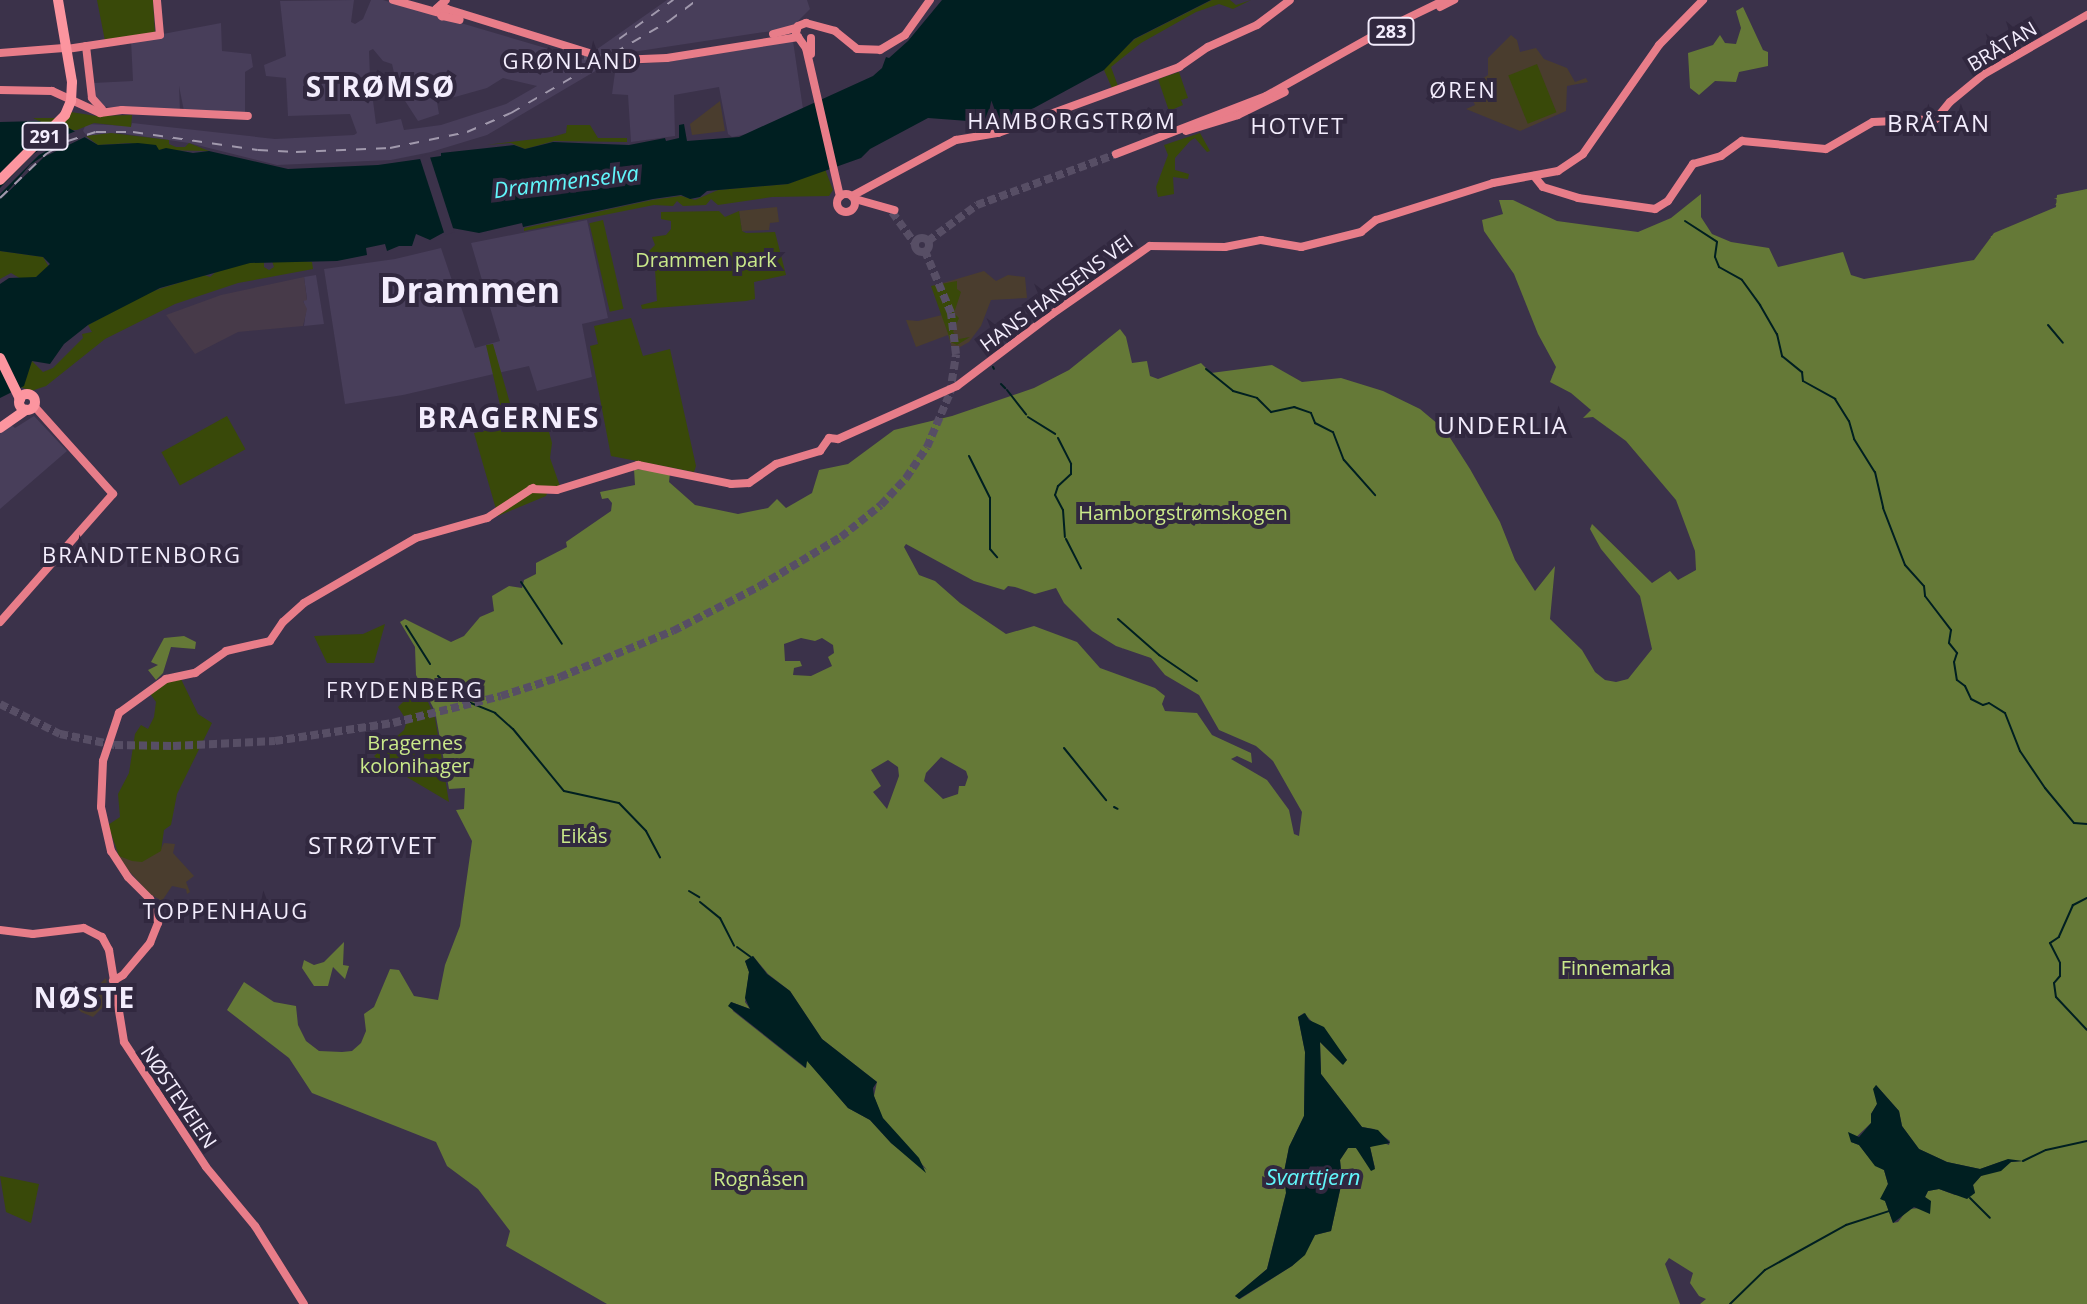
<!DOCTYPE html>
<meta charset="utf-8">
<style>
body{margin:0}
#map{position:relative;width:2087px;height:1304px;overflow:hidden;background:#3b324a;font-family:"Open Sans",sans-serif}
div>[style]{position:absolute}
[style*='--x']{left:calc(var(--x)*1px);top:calc(var(--y)*1px);width:calc(var(--w)*1px);rotate:calc(var(--a)*1deg)}
.built>*{inset:0;background:#483e5a}
.industrial>*{inset:0;background:#473a49}
.education>*{inset:0;background:#4a3d2e}
.green>*{inset:0;background:#394909;transform-origin:0 0}
.forest>*{inset:0;background:#657937}
.water>*{inset:0;background:#001f21}
.pier>*{inset:0;background:#3b324a;transform-origin:0 0}
.stream>*{height:2px;margin:-1px;padding:0 1px;transform-origin:1px;border-radius:1px;background:#001f21}
.major-tunnel>*{height:8px;margin-top:-4px;transform-origin:0;background:repeating-linear-gradient(90deg,#574e65 0 8px,transparent 0 12px)}
.major-tunnel>.ring{margin:-4px;padding:0;box-sizing:content-box;background:none;border:8px solid #574e65;border-radius:50%}
.major>*{height:8px;margin:-4px;padding:0 4px;transform-origin:4px;border-radius:4px;background:#e87d89}
.major>.ring{margin:-4px;padding:0;box-sizing:content-box;background:none;border:8px solid #e87d89;border-radius:50%}
.highway>*{height:10px;margin:-5px;padding:0 5px;transform-origin:5px;border-radius:5px;background:#fc959f}
.highway>.ring{margin:-5px;padding:0;box-sizing:content-box;background:none;border:10px solid #fc959f;border-radius:50%}
.rail>*{height:2px;margin-top:-1px;transform-origin:0;background:repeating-linear-gradient(90deg,#a199ad 0 10px,transparent 0 20px)}
.highway-bridge>*{height:10px;margin:-5px;padding:0 5px;transform-origin:5px;border-radius:5px;background:#fc959f}
span{translate:-50% -50%;white-space:nowrap;text-align:center;line-height:1.15;-webkit-text-stroke:8px #31283f;paint-order:stroke}
.shield-label span{padding:2px 6px;background:#31283f;border:2px solid;border-radius:6px;-webkit-text-stroke-width:0}
.shield-label{font-size:18px;color:#f3edfd;font-weight:700}
.street-label{font-size:20px;color:#f3edfd}
.park-label{font-size:20px;color:#cae98a}
.neighbourhood-label{font-size:22px;color:#f3edfd;letter-spacing:2px}
.water-label{font-size:22px;color:#61f6fb;font-style:italic}
.quarter-label{font-size:24px;color:#f3edfd;letter-spacing:2px}
.district-label{font-size:28px;color:#f3edfd;font-weight:700;letter-spacing:2px}
.town-label{font-size:36px;color:#f3edfd;font-weight:700}
</style>
<div id="map">
<div class="built">
<i style="clip-path:polygon(evenodd,354px 0,351px 22px,355px 24px,363px 19px,371px 0,383px 0,583px 59px,667px 0,807px 0,810px 9px,791px 28px,626px 53px,487px 135px,431px 152px,391px 160px,277px 165px,189px 143px,120px 133px,86px 136px,83px 131px,86px 124px,131px 126px,132px 123px,275px 139px,354px 135px,357px 133px,350px 114px,288px 116px,286px 78px,266px 76px,264px 65px,286px 56px,280px 1px,354px 0,373px 49px,383px 61px,392px 64px,398px 90px,418px 121px,439px 114px,437px 102px,487px 88px,503px 78px,537px 86px,506px 104px,441px 125px,404px 130px,401px 119px,376px 124px,371px 85px,331px 82px,330px 77px,370px 77px,369px 51px,373px 49px)"></i>
<i style="clip-path:polygon(221px 23px,222px 51px,251px 54px,253px 67px,245px 72px,245px 113px,184px 111px,179px 86px,180px 112px,96px 106px,93px 83px,133px 81px,131px 40px)"></i>
<i style="clip-path:polygon(793px 41px,803px 109px,752px 133px,732px 137px,728px 134px,719px 87px,674px 95px,675px 136px,631px 142px,628px 95px,612px 94px,616px 65px,667px 62px)"></i>
<i style="clip-path:polygon(587px 220px,608px 318px,582px 324px,592px 377px,537px 391px,529px 366px,403px 395px,345px 404px,324px 269px,395px 259px,441px 248px,475px 348px,500px 341px,471px 243px)"></i>
<i style="clip-path:polygon(316px 275px,324px 324px,304px 326px,306px 310px,303px 300px,307px 299px,304px 277px)"></i>
<i style="clip-path:polygon(34px 416px,67px 451px,0 509px,0 432px,10px 424px,15px 428px)"></i>
</div>
<div class="industrial">
<i style="clip-path:polygon(304px 277px,307px 300px,303px 301px,307px 309px,303px 326px,238px 332px,195px 354px,166px 315px,221px 295px)"></i>
</div>
<div class="education">
<i style="clip-path:polygon(1511px 35px,1517px 40px,1520px 52px,1536px 48px,1544px 59px,1567px 68px,1575px 82px,1586px 78px,1588px 82px,1567px 86px,1566px 111px,1520px 131px,1466px 109px,1475px 105px,1473px 101px,1451px 86px,1456px 83px,1462px 91px,1488px 75px,1488px 58px)"></i>
<i style="clip-path:polygon(720px 101px,725px 131px,692px 135px,690px 124px)"></i>
<i style="clip-path:polygon(777px 207px,779px 222px,770px 223px,769px 230px,742px 231px,739px 211px)"></i>
<i style="clip-path:polygon(984px 271px,996px 281px,1008px 275px,1025px 277px,1027px 298px,991px 300px,981px 326px,969px 342px,953px 351px,948px 335px,916px 347px,906px 320px,918px 321px,942px 315px,933px 286px)"></i>
<i style="clip-path:polygon(109px 839px,119px 856px,160px 851px,164px 843px,175px 844px,173px 853px,194px 876px,186px 882px,190px 892px,187px 894px,186px 889px,172px 886px,162px 901px,150px 894px,118px 859px)"></i>
<i style="clip-path:polygon(106px 978px,110px 1000px,93px 1017px,81px 1012px,66px 993px,76px 982px,90px 993px)"></i>
</div>
<div class="green">
<i style="clip-path:polygon(97px 0,153px 0,155px 34px,105px 41px)"></i>
<i style="clip-path:polygon(1212px 0,1230px 0,1236px 5px,1251px 0,1233px 9px,1219px 4px,1196px 12px,1141px 43px,1111px 67px,1118px 86px,1112px 88px,1104px 70px,1108px 63px,1135px 39px)"></i>
<i style="left:1537px;top:64px;width:52px;height:31px;rotate:68deg"></i>
<i style="clip-path:polygon(1179px 72px,1188px 98px,1181px 100px,1183px 105px,1169px 111px,1158px 79px)"></i>
<i style="clip-path:polygon(71px 112px,96px 116px,132px 115px,131px 127px,94px 123px,77px 130px,57px 130px,33px 118px,0 118px,67px 118px)"></i>
<i style="clip-path:polygon(567px 125px,590px 125px,598px 138px,627px 138px,627px 142px,554px 141px,525px 149px,511px 143px,486px 145px,552px 137px,566px 133px)"></i>
<i style="clip-path:polygon(111px 133px,169px 140px,169px 144px,176px 147px,185px 147px,189px 143px,209px 151px,159px 150px,129px 143px,98px 145px,86px 136px)"></i>
<i style="clip-path:polygon(1200px 133px,1210px 151px,1207px 152px,1195px 138px,1190px 141px,1175px 158px,1175px 170px,1189px 174px,1188px 179px,1173px 177px,1174px 194px,1158px 197px,1156px 187px,1168px 155px,1164px 145px)"></i>
<i style="clip-path:polygon(825px 169px,833px 190px,829px 196px,772px 197px,718px 205px,711px 199px,706px 205px,683px 206px,677px 201px,673px 206px,654px 205px,524px 231px,524px 228px,652px 200px,681px 196px,695px 200px,718px 190px,788px 184px)"></i>
<i style="clip-path:polygon(719px 211px,725px 217px,739px 211px,742px 231px,746px 233px,775px 232px,786px 275px,754px 282px,755px 299px,746px 301px,642px 309px,641px 305px,657px 301px,655px 269px,649px 251px,655px 245px,652px 237px,666px 235px,671px 229px,671px 221px,661px 219px,661px 212px)"></i>
<i style="left:603px;top:220px;width:91px;height:14px;rotate:77deg"></i>
<i style="clip-path:polygon(0 251px,43px 257px,49px 267px,36px 277px,23px 280px,11px 273px,0 279px)"></i>
<i style="clip-path:polygon(294px 260px,312px 262px,313px 269px,238px 283px,175px 304px,105px 339px,46px 386px,31px 391px,21px 387px,32px 361px,43px 372px,53px 368px,83px 338px,82px 334px,92px 332px,88px 325px,150px 292px,204px 275px,210px 277px,218px 270px,240px 264px,264px 261px,264px 267px,269px 270px,274px 267px,272px 261px)"></i>
<i style="clip-path:polygon(957px 281px,957px 289px,961px 292px,954px 313px,959px 318px,953px 332px,959px 339px,970px 337px,957px 345px,951px 342px,931px 286px)"></i>
<i style="clip-path:polygon(631px 318px,643px 356px,670px 349px,696px 466px,694px 472px,611px 456px,590px 346px,598px 344px,594px 326px)"></i>
<i style="clip-path:polygon(493px 344px,516px 424px,545px 417px,552px 443px,550px 458px,561px 489px,548px 491px,546px 496px,498px 516px,474px 433px,505px 426px,486px 345px)"></i>
<i style="left:227px;top:416px;width:38px;height:75px;rotate:61deg"></i>
<i style="clip-path:polygon(385px 624px,374px 663px,327px 663px,314px 636px,363px 634px)"></i>
<i style="clip-path:polygon(181px 679px,198px 714px,212px 723px,177px 794px,171px 825px,164px 830px,161px 851px,142px 862px,132px 861px,119px 856px,108px 825px,120px 817px,118px 794px,129px 773px,135px 734px,141px 725px,148px 729px,154px 717px,156px 702px,149px 692px,162px 683px)"></i>
<i style="clip-path:polygon(410px 685px,422px 688px,435px 718px,449px 802px,395px 770px,389px 770px,374px 756px,404px 730px,407px 721px,398px 707px,412px 693px)"></i>
<i style="clip-path:polygon(0 1176px,39px 1184px,31px 1223px,6px 1212px)"></i>
</div>
<div class="forest">
<i style="clip-path:polygon(1743px 7px,1763px 50px,1768px 52px,1768px 66px,1739px 72px,1736px 82px,1715px 81px,1699px 95px,1690px 88px,1688px 53px,1713px 45px,1720px 35px,1725px 43px,1736px 44px,1741px 28px,1736px 11px)"></i>
<i style="clip-path:polygon(evenodd,2087px 189px,2087px 1304px,1700px 1304px,1706px 1299px,1699px 1296px,1690px 1283px,1693px 1273px,1669px 1258px,1665px 1264px,1680px 1304px,607px 1304px,506px 1246px,510px 1231px,478px 1189px,447px 1166px,436px 1142px,312px 1093px,289px 1058px,227px 1010px,244px 982px,274px 1002px,296px 1006px,298px 1025px,306px 1041px,319px 1051px,342px 1052px,352px 1051px,361px 1043px,366px 1031px,364px 1014px,374px 1007px,390px 969px,399px 970px,414px 996px,438px 1000px,445px 965px,460px 926px,472px 841px,456px 810px,464px 809px,465px 788px,449px 789px,435px 711px,416px 675px,415px 647px,400px 622px,405px 619px,451px 642px,464px 636px,480px 617px,494px 611px,492px 596px,509px 586px,522px 588px,524px 580px,536px 574px,536px 563px,567px 547px,566px 542px,611px 511px,612px 503px,608px 498px,602px 499px,600px 492px,635px 485px,634px 469px,670px 473px,669px 482px,695px 505px,738px 514px,768px 508px,777px 499px,786px 508px,812px 493px,819px 470px,848px 464px,894px 430px,952px 416px,1034px 388px,1069px 370px,1120px 329px,1126px 337px,1132px 363px,1147px 361px,1150px 376px,1158px 379px,1201px 363px,1211px 373px,1272px 365px,1302px 382px,1341px 378px,1383px 391px,1420px 409px,1445px 430px,1470px 469px,1500px 522px,1515px 560px,1535px 591px,1555px 566px,1550px 619px,1582px 650px,1595px 672px,1605px 680px,1616px 682px,1628px 679px,1652px 649px,1640px 596px,1601px 549px,1590px 529px,1592px 524px,1652px 583px,1670px 571px,1678px 580px,1696px 570px,1695px 551px,1676px 500px,1626px 441px,1593px 417px,1583px 418px,1591px 410px,1571px 393px,1550px 382px,1556px 367px,1538px 334px,1514px 274px,1484px 231px,1482px 220px,1503px 214px,1499px 200px,1513px 200px,1557px 221px,1638px 232px,1671px 218px,1701px 194px,1701px 217px,1712px 234px,1731px 242px,1769px 248px,1778px 267px,1843px 252px,1851px 275px,1864px 279px,1974px 260px,1994px 233px,2056px 207px,2057px 195px,2087px 189px,906px 544px,974px 581px,1004px 590px,1008px 586px,1015px 587px,1035px 594px,1056px 588px,1064px 603px,1092px 631px,1116px 646px,1151px 658px,1165px 675px,1199px 695px,1219px 730px,1256px 746px,1273px 761px,1302px 812px,1299px 836px,1294px 834px,1289px 810px,1267px 780px,1231px 759px,1237px 756px,1252px 763px,1251px 753px,1212px 735px,1197px 713px,1165px 711px,1162px 704px,1165px 696px,1155px 688px,1100px 668px,1077px 642px,1034px 626px,1006px 634px,960px 603px,935px 581px,919px 575px,904px 547px,906px 544px,2087px 189px,801px 638px,815px 641px,822px 638px,833px 645px,834px 653px,828px 657px,832px 666px,811px 676px,793px 675px,794px 668px,802px 666px,800px 661px,785px 661px,784px 644px,801px 638px,2087px 189px,941px 757px,966px 771px,968px 777px,965px 786px,959px 786px,958px 794px,943px 799px,924px 781px,926px 773px,941px 757px,2087px 189px,888px 760px,898px 767px,899px 776px,887px 809px,873px 792px,881px 786px,871px 770px,888px 760px,2087px 189px,753px 956px,768px 974px,790px 991px,822px 1039px,877px 1082px,874px 1096px,882px 1118px,927px 1170px,891px 1143px,870px 1120px,848px 1108px,807px 1060px,805px 1068px,733px 1011px,731px 1002px,750px 1009px,745px 1002px,749px 972px,745px 961px,753px 956px,2087px 189px,1304px 1013px,1347px 1060px,1342px 1064px,1320px 1042px,1321px 1074px,1362px 1127px,1374px 1129px,1390px 1141px,1389px 1145px,1381px 1142px,1370px 1147px,1375px 1168px,1356px 1148px,1348px 1148px,1340px 1160px,1342px 1181px,1331px 1231px,1315px 1235px,1304px 1255px,1292px 1266px,1240px 1299px,1235px 1296px,1267px 1269px,1286px 1193px,1284px 1172px,1289px 1147px,1304px 1116px,1305px 1052px,1298px 1017px,1304px 1013px,2087px 189px,1876px 1085px,1899px 1111px,1902px 1126px,1919px 1149px,1947px 1162px,1980px 1169px,2003px 1161px,2023px 1161px,2011px 1162px,1981px 1176px,1973px 1185px,1975px 1193px,1955px 1195px,1939px 1189px,1928px 1191px,1925px 1197px,1929px 1201px,1921px 1208px,1908px 1209px,1898px 1222px,1893px 1223px,1883px 1195px,1888px 1184px,1884px 1170px,1875px 1165px,1859px 1145px,1851px 1142px,1871px 1123px,1871px 1114px,1877px 1104px,1876px 1085px)"></i>
<i style="clip-path:polygon(184px 636px,196px 642px,195px 649px,171px 647px,163px 673px,156px 680px,148px 670px,158px 665px,151px 662px,164px 638px)"></i>
<i style="clip-path:polygon(344px 942px,343px 965px,349px 966px,345px 979px,333px 967px,328px 986px,314px 986px,302px 968px,304px 960px,314px 965px,324px 962px)"></i>
</div>
<div class="water">
<i style="clip-path:polygon(942px 0,1211px 0,1134px 39px,1104px 70px,1034px 108px,995px 123px,928px 118px,870px 149px,861px 158px,788px 184px,707px 191px,700px 197px,690px 199px,681px 195px,653px 199px,523px 227px,522px 223px,479px 233px,452px 228px,430px 240px,416px 234px,412px 246px,399px 246px,387px 251px,385px 244px,366px 248px,367px 255px,337px 261px,250px 263px,160px 288px,88px 325px,64px 344px,50px 364px,32px 361px,24px 386px,0 398px,0 284px,9px 278px,36px 277px,50px 264px,43px 257px,0 251px,0 122px,40px 121px,44px 125px,42px 134px,46px 135px,69px 128px,98px 145px,138px 143px,156px 145px,159px 150px,166px 148px,193px 153px,209px 151px,288px 169px,378px 165px,441px 156px,441px 153px,514px 145px,525px 149px,553px 142px,629px 145px,665px 138px,666px 141px,679px 138px,679px 125px,684px 124px,687px 141px,739px 137px,873px 76px,882px 68px,886px 57px,889px 58px,908px 41px)"></i>
<i style="clip-path:polygon(753px 956px,767px 974px,790px 991px,822px 1039px,877px 1082px,873px 1088px,874px 1096px,883px 1118px,919px 1158px,926px 1173px,891px 1143px,870px 1120px,848px 1108px,807px 1061px,806px 1068px,728px 1006px,731px 1002px,750px 1009px,745px 998px,749px 972px,745px 961px)"></i>
<i style="clip-path:polygon(1305px 1013px,1309px 1020px,1324px 1027px,1347px 1060px,1343px 1065px,1320px 1042px,1321px 1074px,1362px 1127px,1378px 1130px,1390px 1143px,1370px 1147px,1375px 1169px,1371px 1171px,1356px 1148px,1348px 1148px,1340px 1160px,1342px 1181px,1331px 1231px,1315px 1235px,1305px 1255px,1292px 1266px,1239px 1299px,1235px 1296px,1267px 1269px,1286px 1193px,1284px 1172px,1289px 1147px,1304px 1116px,1305px 1052px,1298px 1017px)"></i>
<i style="clip-path:polygon(1876px 1085px,1899px 1111px,1902px 1126px,1919px 1149px,1947px 1162px,1980px 1169px,2008px 1159px,2023px 1161px,2011px 1162px,2001px 1171px,1981px 1176px,1973px 1185px,1975px 1193px,1967px 1199px,1939px 1189px,1928px 1191px,1925px 1197px,1931px 1201px,1930px 1214px,1914px 1207px,1893px 1223px,1885px 1201px,1880px 1199px,1888px 1184px,1884px 1170px,1875px 1166px,1859px 1145px,1851px 1142px,1848px 1132px,1859px 1137px,1871px 1123px,1871px 1114px,1877px 1104px,1873px 1089px)"></i>
</div>
<div class="pier">
<i style="clip-path:polygon(81px 129px,87px 136px,44px 157px,0 200px,30px 165px,70px 138px,39px 155px,0 194px,0 188px,32px 155px,56px 139px)"></i>
<i style="left:429px;top:154px;width:82px;height:10px;rotate:72deg"></i>
</div>
<div class="stream">
<i style="--x:1685;--y:221;--w:38;--a:33"></i>
<i style="--x:1717;--y:242;--w:15;--a:98"></i>
<i style="--x:1715;--y:257;--w:11;--a:68"></i>
<i style="--x:1719;--y:267;--w:26;--a:29"></i>
<i style="--x:1742;--y:280;--w:31;--a:54"></i>
<i style="--x:1760;--y:305;--w:34;--a:60"></i>
<i style="--x:1777;--y:334;--w:23;--a:77"></i>
<i style="--x:1782;--y:356;--w:26;--a:39"></i>
<i style="--x:1802;--y:372;--w:9;--a:84"></i>
<i style="--x:1803;--y:381;--w:37;--a:29"></i>
<i style="--x:1835;--y:399;--w:26;--a:58"></i>
<i style="--x:1849;--y:421;--w:19;--a:74"></i>
<i style="--x:1854;--y:439;--w:39;--a:58"></i>
<i style="--x:1875;--y:472;--w:37;--a:77"></i>
<i style="--x:1883;--y:508;--w:61;--a:68.9"></i>
<i style="--x:1905;--y:565;--w:28;--a:48"></i>
<i style="--x:1924;--y:586;--w:10;--a:84"></i>
<i style="--x:1925;--y:596;--w:43;--a:52.6"></i>
<i style="--x:1951;--y:630;--w:13;--a:99"></i>
<i style="--x:1949;--y:643;--w:13;--a:51"></i>
<i style="--x:1957;--y:653;--w:9;--a:108"></i>
<i style="--x:1954;--y:662;--w:18;--a:81"></i>
<i style="--x:1957;--y:680;--w:10;--a:37"></i>
<i style="--x:1965;--y:686;--w:14;--a:65"></i>
<i style="--x:1971;--y:699;--w:13;--a:27"></i>
<i style="--x:1983;--y:705;--w:6;--a:-18"></i>
<i style="--x:1989;--y:703;--w:19;--a:32"></i>
<i style="--x:2005;--y:713;--w:41;--a:68.5"></i>
<i style="--x:2020;--y:751;--w:45;--a:56"></i>
<i style="--x:2045;--y:788;--w:45;--a:50.4"></i>
<i style="--x:2074;--y:823;--w:13;--a:4"></i>
<i style="--x:2048;--y:325;--w:23;--a:50"></i>
<i style="--x:993;--y:367;--w:2;--a:63"></i>
<i style="--x:1206;--y:369;--w:35;--a:39"></i>
<i style="--x:1233;--y:391;--w:25;--a:16"></i>
<i style="--x:1257;--y:398;--w:20;--a:45"></i>
<i style="--x:1271;--y:412;--w:24;--a:-12"></i>
<i style="--x:1294;--y:407;--w:18;--a:19"></i>
<i style="--x:1311;--y:413;--w:11;--a:68"></i>
<i style="--x:1315;--y:423;--w:20;--a:27"></i>
<i style="--x:1333;--y:432;--w:30;--a:69"></i>
<i style="--x:1344;--y:460;--w:47;--a:48.5"></i>
<i style="--x:1001;--y:384;--w:6;--a:45"></i>
<i style="--x:1007;--y:390;--w:31;--a:52"></i>
<i style="--x:1028;--y:417;--w:32;--a:32"></i>
<i style="--x:1058;--y:438;--w:29;--a:63"></i>
<i style="--x:1071;--y:464;--w:10;--a:90"></i>
<i style="--x:1071;--y:474;--w:18;--a:137"></i>
<i style="--x:1058;--y:486;--w:9;--a:108"></i>
<i style="--x:1055;--y:495;--w:17;--a:62"></i>
<i style="--x:1063;--y:510;--w:27;--a:86"></i>
<i style="--x:969;--y:456;--w:47;--a:63.4"></i>
<i style="--x:990;--y:498;--w:51;--a:90"></i>
<i style="--x:990;--y:549;--w:11;--a:49"></i>
<i style="--x:1066;--y:539;--w:33;--a:63"></i>
<i style="--x:521;--y:582;--w:74;--a:56.5"></i>
<i style="--x:1118;--y:619;--w:55;--a:41.3"></i>
<i style="--x:1159;--y:655;--w:46;--a:34.4"></i>
<i style="--x:406;--y:626;--w:45;--a:57.7"></i>
<i style="--x:438;--y:676;--w:33;--a:45"></i>
<i style="--x:461;--y:699;--w:37;--a:22"></i>
<i style="--x:495;--y:713;--w:24;--a:42"></i>
<i style="--x:513;--y:729;--w:80;--a:50.6"></i>
<i style="--x:564;--y:791;--w:56;--a:12.3"></i>
<i style="--x:619;--y:803;--w:39;--a:46"></i>
<i style="--x:646;--y:831;--w:30;--a:62"></i>
<i style="--x:1064;--y:748;--w:67;--a:51.1"></i>
<i style="--x:1114;--y:807;--w:4;--a:27"></i>
<i style="--x:689;--y:891;--w:12;--a:31"></i>
<i style="--x:2087;--y:898;--w:16;--a:153"></i>
<i style="--x:2073;--y:905;--w:35;--a:114"></i>
<i style="--x:2059;--y:937;--w:11;--a:146"></i>
<i style="--x:2050;--y:943;--w:22;--a:63"></i>
<i style="--x:2060;--y:963;--w:13;--a:90"></i>
<i style="--x:2060;--y:976;--w:9;--a:131"></i>
<i style="--x:2054;--y:983;--w:14;--a:82"></i>
<i style="--x:2056;--y:997;--w:45;--a:46.8"></i>
<i style="--x:700;--y:902;--w:26;--a:39"></i>
<i style="--x:720;--y:918;--w:31;--a:63"></i>
<i style="--x:737;--y:947;--w:17;--a:36"></i>
<i style="--x:2023;--y:1161;--w:25;--a:-26"></i>
<i style="--x:2046;--y:1150;--w:42;--a:-12.4"></i>
<i style="--x:1970;--y:1198;--w:28;--a:45"></i>
<i style="--x:1730;--y:1304;--w:49;--a:-44.2"></i>
<i style="--x:1765;--y:1270;--w:93;--a:-29.1"></i>
<i style="--x:1846;--y:1225;--w:45;--a:-18"></i>
</div>
<div class="major-tunnel">
<i style="--x:584;--y:56;--w:34;--a:7"></i>
<i style="--x:892;--y:212;--w:39;--a:54"></i>
<i class="ring" style="left:915px;top:238px;width:6px;height:6px"></i>
<i style="--x:928;--y:241;--w:61;--a:-36.3"></i>
<i style="--x:977;--y:205;--w:148;--a:-20.1"></i>
<i style="--x:0;--y:704;--w:67;--a:26.6"></i>
<i style="--x:60;--y:734;--w:56;--a:11.3"></i>
<i style="--x:115;--y:745;--w:58;--a:1"></i>
<i style="--x:173;--y:746;--w:102;--a:-2.8"></i>
<i style="--x:275;--y:741;--w:119;--a:-8.7"></i>
<i style="--x:393;--y:723;--w:111;--a:-14"></i>
<i style="--x:501;--y:696;--w:62;--a:-17.9"></i>
<i style="--x:560;--y:677;--w:122;--a:-22.2"></i>
<i style="--x:673;--y:631;--w:98;--a:-27.3"></i>
<i style="--x:760;--y:586;--w:95;--a:-31.2"></i>
<i style="--x:841;--y:537;--w:51;--a:-38.7"></i>
<i style="--x:881;--y:505;--w:37;--a:-47"></i>
<i style="--x:906;--y:478;--w:37;--a:-56"></i>
<i style="--x:927;--y:447;--w:59;--a:-66.9"></i>
<i style="--x:950;--y:393;--w:39;--a:-81"></i>
<i style="--x:956;--y:354;--w:41;--a:-97"></i>
<i style="--x:951;--y:313;--w:67;--a:-112.8"></i>
</div>
<div class="major">
<i style="--x:393;--y:0;--w:45;--a:15.6"></i>
<i style="--x:441;--y:5;--w:7;--a:34"></i>
<i style="--x:447;--y:9;--w:9;--a:126"></i>
<i style="--x:442;--y:16;--w:9;--a:-131"></i>
<i style="--x:436;--y:9;--w:13;--a:-42"></i>
<i style="--x:1440;--y:7;--w:16;--a:-27"></i>
<i style="--x:447;--y:9;--w:149;--a:17.2"></i>
<i style="--x:443;--y:16;--w:17;--a:13"></i>
<i style="--x:796;--y:33;--w:7;--a:-74"></i>
<i style="--x:798;--y:26;--w:9;--a:-21"></i>
<i style="--x:806;--y:23;--w:30;--a:15"></i>
<i style="--x:835;--y:31;--w:28;--a:39"></i>
<i style="--x:857;--y:49;--w:23;--a:2"></i>
<i style="--x:880;--y:50;--w:29;--a:-31"></i>
<i style="--x:905;--y:35;--w:43;--a:-54.5"></i>
<i style="--x:773;--y:34;--w:24;--a:-15"></i>
<i style="--x:798;--y:37;--w:14;--a:54"></i>
<i style="--x:806;--y:48;--w:152;--a:77.1"></i>
<i style="--x:811;--y:38;--w:16;--a:90"></i>
<i style="--x:86;--y:46;--w:52;--a:83.4"></i>
<i style="--x:92;--y:98;--w:15;--a:48"></i>
<i style="--x:67;--y:49;--w:94;--a:-8.6"></i>
<i style="--x:160;--y:35;--w:35;--a:-95"></i>
<i style="--x:0;--y:53;--w:64;--a:-4.5"></i>
<i style="--x:618;--y:60;--w:49;--a:-2.3"></i>
<i style="--x:667;--y:58;--w:133;--a:-9.1"></i>
<i style="--x:0;--y:90;--w:52;--a:1.1"></i>
<i style="--x:52;--y:91;--w:53;--a:24.6"></i>
<i style="--x:100;--y:113;--w:22;--a:-8"></i>
<i style="--x:122;--y:110;--w:126;--a:2.7"></i>
<i style="--x:1186;--y:131;--w:54;--a:-17.1"></i>
<i style="--x:1238;--y:115;--w:52;--a:-26.1"></i>
<i style="--x:1116;--y:154;--w:161;--a:-21.1"></i>
<i style="--x:1266;--y:96;--w:139;--a:-29.3"></i>
<i style="--x:1387;--y:28;--w:64;--a:-25.8"></i>
<i style="--x:1534;--y:176;--w:14;--a:51"></i>
<i style="--x:1543;--y:187;--w:37;--a:17"></i>
<i style="--x:1578;--y:198;--w:78;--a:8.1"></i>
<i style="--x:1655;--y:209;--w:15;--a:-32"></i>
<i style="--x:1668;--y:201;--w:45;--a:-56"></i>
<i style="--x:1693;--y:164;--w:29;--a:-16"></i>
<i style="--x:1721;--y:156;--w:26;--a:-36"></i>
<i style="--x:1742;--y:141;--w:84;--a:5.4"></i>
<i style="--x:1826;--y:149;--w:54;--a:-29.9"></i>
<i style="--x:1873;--y:122;--w:63;--a:-2.7"></i>
<i style="--x:1936;--y:119;--w:22;--a:-51"></i>
<i style="--x:1950;--y:102;--w:44;--a:-39.5"></i>
<i style="--x:1984;--y:74;--w:119;--a:-29.8"></i>
<i class="ring" style="left:837px;top:194px;width:10px;height:10px"></i>
<i style="--x:852;--y:196;--w:118;--a:-28.3"></i>
<i style="--x:956;--y:140;--w:43;--a:-9.5"></i>
<i style="--x:998;--y:133;--w:193;--a:-20"></i>
<i style="--x:1179;--y:67;--w:35;--a:-35"></i>
<i style="--x:1208;--y:47;--w:54;--a:-24.2"></i>
<i style="--x:1257;--y:25;--w:41;--a:-37.1"></i>
<i style="--x:855;--y:199;--w:41;--a:15.8"></i>
<i style="--x:531;--y:489;--w:26;--a:2"></i>
<i style="--x:557;--y:490;--w:85;--a:-17.2"></i>
<i style="--x:638;--y:465;--w:95;--a:11.5"></i>
<i style="--x:731;--y:484;--w:18;--a:-3"></i>
<i style="--x:749;--y:483;--w:33;--a:-35"></i>
<i style="--x:776;--y:464;--w:46;--a:-16.5"></i>
<i style="--x:820;--y:451;--w:16;--a:-55"></i>
<i style="--x:829;--y:438;--w:9;--a:6"></i>
<i style="--x:838;--y:439;--w:130;--a:-24"></i>
<i style="--x:957;--y:386;--w:119;--a:-37.2"></i>
<i style="--x:1052;--y:314;--w:119;--a:-34.8"></i>
<i style="--x:1150;--y:246;--w:75;--a:0.8"></i>
<i style="--x:1225;--y:247;--w:37;--a:-11"></i>
<i style="--x:1261;--y:240;--w:41;--a:9.9"></i>
<i style="--x:1301;--y:247;--w:62;--a:-14"></i>
<i style="--x:1361;--y:232;--w:19;--a:-39"></i>
<i style="--x:1376;--y:220;--w:123;--a:-17.5"></i>
<i style="--x:1493;--y:183;--w:66;--a:-10.5"></i>
<i style="--x:1558;--y:171;--w:30;--a:-34"></i>
<i style="--x:1583;--y:154;--w:133;--a:-55.1"></i>
<i style="--x:1659;--y:45;--w:63;--a:-45.6"></i>
<i style="--x:0;--y:622;--w:171;--a:-48.6"></i>
<i style="--x:113;--y:494;--w:118;--a:-131.9"></i>
<i style="--x:0;--y:930;--w:33;--a:7"></i>
<i style="--x:33;--y:934;--w:51;--a:-6.7"></i>
<i style="--x:84;--y:928;--w:20;--a:27"></i>
<i style="--x:102;--y:937;--w:15;--a:62"></i>
<i style="--x:109;--y:950;--w:93;--a:80.7"></i>
<i style="--x:124;--y:1042;--w:149;--a:56.7"></i>
<i style="--x:206;--y:1167;--w:77;--a:50.3"></i>
<i style="--x:255;--y:1226;--w:92;--a:57.9"></i>
<i style="--x:113;--y:981;--w:12;--a:-31"></i>
<i style="--x:123;--y:975;--w:42;--a:-49.8"></i>
<i style="--x:150;--y:943;--w:22;--a:-68"></i>
<i style="--x:158;--y:923;--w:25;--a:-108"></i>
<i style="--x:150;--y:899;--w:31;--a:-135"></i>
<i style="--x:128;--y:877;--w:31;--a:-123"></i>
<i style="--x:111;--y:851;--w:45;--a:-102.8"></i>
<i style="--x:101;--y:807;--w:46;--a:-87.5"></i>
<i style="--x:103;--y:761;--w:51;--a:-71.6"></i>
<i style="--x:119;--y:713;--w:58;--a:-35.9"></i>
<i style="--x:166;--y:679;--w:30;--a:-12"></i>
<i style="--x:195;--y:673;--w:38;--a:-35"></i>
<i style="--x:226;--y:651;--w:45;--a:-12.8"></i>
<i style="--x:270;--y:641;--w:23;--a:-56"></i>
<i style="--x:283;--y:622;--w:28;--a:-42"></i>
<i style="--x:304;--y:603;--w:129;--a:-30.1"></i>
<i style="--x:416;--y:538;--w:74;--a:-15.7"></i>
<i style="--x:487;--y:518;--w:55;--a:-33.1"></i>
</div>
<div class="highway">
<i style="--x:58;--y:0;--w:83;--a:80.3"></i>
<i style="--x:0;--y:358;--w:46;--a:64"></i>
<i class="ring" style="left:19px;top:394px;width:6px;height:6px"></i>
<i style="--x:0;--y:428;--w:32;--a:-35"></i>
</div>
<div class="rail">
<i style="--x:619;--y:39;--w:67;--a:-35.8"></i>
<i style="--x:0;--y:198;--w:64;--a:-43.7"></i>
<i style="--x:46;--y:154;--w:26;--a:-31"></i>
<i style="--x:68;--y:141;--w:29;--a:-18"></i>
<i style="--x:96;--y:132;--w:37;--a:0"></i>
<i style="--x:133;--y:132;--w:126;--a:8.2"></i>
<i style="--x:258;--y:150;--w:38;--a:3"></i>
<i style="--x:296;--y:152;--w:94;--a:-2.4"></i>
<i style="--x:390;--y:148;--w:79;--a:-11.7"></i>
<i style="--x:467;--y:132;--w:48;--a:-23.4"></i>
<i style="--x:511;--y:113;--w:183;--a:-30.2"></i>
<i style="--x:669;--y:21;--w:35;--a:-37"></i>
</div>
<div class="highway-bridge">
<i style="--x:0;--y:180;--w:92;--a:-45"></i>
<i style="--x:65;--y:115;--w:15;--a:-67"></i>
<i style="--x:71;--y:101;--w:19;--a:-87"></i>
</div>
<div class="shield-label">
<span style="left:1391px;top:31px">283</span>
<span style="left:45px;top:136px">291</span>
</div>
<div class="street-label">
<span style="left:2002px;top:46px;rotate:-31deg">BRÅTAN</span>
<span style="left:1056px;top:293px;rotate:-36deg">HANS HANSENS VEI</span>
<span style="left:179px;top:1097px;rotate:56deg">NØSTEVEIEN</span>
</div>
<div class="park-label">
<span style="left:706px;top:259px">Drammen park</span>
<span style="left:1183px;top:512px">Hamborgstrømskogen</span>
<span style="left:415px;top:754px">Bragernes<br>kolonihager</span>
<span style="left:584px;top:835px">Eikås</span>
<span style="left:1616px;top:967px">Finnemarka</span>
<span style="left:759px;top:1178px">Rognåsen</span>
</div>
<div class="neighbourhood-label">
<span style="left:571px;top:61px">GRØNLAND</span>
<span style="left:1463px;top:90px">ØREN</span>
<span style="left:1072px;top:121px">HAMBORGSTRØM</span>
<span style="left:1298px;top:126px">HOTVET</span>
<span style="left:142px;top:555px">BRANDTENBORG</span>
<span style="left:405px;top:690px">FRYDENBERG</span>
<span style="left:226px;top:911px">TOPPENHAUG</span>
</div>
<div class="water-label">
<span style="left:566px;top:181px;rotate:-7deg">Drammenselva</span>
<span style="left:1313px;top:1177px">Svarttjern</span>
</div>
<div class="quarter-label">
<span style="left:1939px;top:123px">BRÅTAN</span>
<span style="left:1503px;top:425px">UNDERLIA</span>
<span style="left:373px;top:845px">STRØTVET</span>
</div>
<div class="district-label">
<span style="left:381px;top:86px">STRØMSØ</span>
<span style="left:509px;top:417px">BRAGERNES</span>
<span style="left:85px;top:997px">NØSTE</span>
</div>
<div class="town-label">
<span style="left:470px;top:290px">Drammen</span>
</div>
</div>
